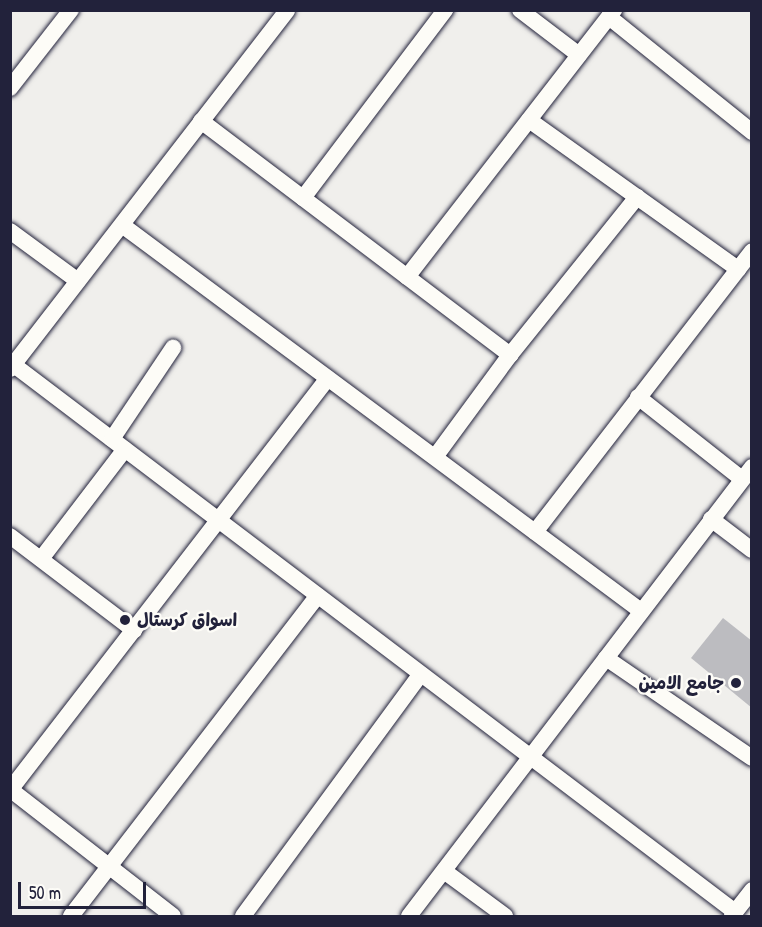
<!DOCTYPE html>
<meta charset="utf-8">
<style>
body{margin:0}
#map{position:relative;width:762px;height:927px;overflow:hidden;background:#f0efec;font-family:"Patrick Hand","Playpen Sans Arabic",sans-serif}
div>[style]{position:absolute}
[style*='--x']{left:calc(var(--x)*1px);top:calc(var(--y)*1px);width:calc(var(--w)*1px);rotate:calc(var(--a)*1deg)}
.building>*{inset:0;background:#bcbcc0}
.roads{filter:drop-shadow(0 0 2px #22223b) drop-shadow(0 0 2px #22223b)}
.street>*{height:16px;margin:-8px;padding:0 8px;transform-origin:8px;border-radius:8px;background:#fdfcf7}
.dots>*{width:16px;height:16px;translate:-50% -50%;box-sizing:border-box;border:3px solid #fdfcf7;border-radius:50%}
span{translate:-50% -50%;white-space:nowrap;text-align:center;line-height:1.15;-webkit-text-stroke:4.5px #fdfcf7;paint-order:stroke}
.poi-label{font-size:18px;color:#22223b;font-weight:700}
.left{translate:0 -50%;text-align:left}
.right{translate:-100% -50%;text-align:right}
.frame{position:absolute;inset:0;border:12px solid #22223b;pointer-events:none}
.scale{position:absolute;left:18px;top:882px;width:128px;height:27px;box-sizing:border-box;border:3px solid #22223b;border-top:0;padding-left:8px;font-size:18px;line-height:21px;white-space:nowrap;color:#22223b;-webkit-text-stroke:4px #fdfcf7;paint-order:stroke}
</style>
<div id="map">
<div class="building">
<i style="clip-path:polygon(723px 618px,752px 641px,752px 708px,691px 658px)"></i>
</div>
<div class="roads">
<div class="street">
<i style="--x:520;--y:10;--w:74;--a:37.3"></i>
<i style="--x:609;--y:17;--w:184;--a:38.8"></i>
<i style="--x:10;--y:88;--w:99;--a:-52"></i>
<i style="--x:529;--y:120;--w:257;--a:35.5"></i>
<i style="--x:201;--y:121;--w:388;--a:37.1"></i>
<i style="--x:303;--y:198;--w:236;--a:-52.9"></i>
<i style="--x:122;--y:225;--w:647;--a:36.64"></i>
<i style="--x:10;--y:231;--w:84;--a:36.3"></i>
<i style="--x:407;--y:277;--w:338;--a:-52.2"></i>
<i style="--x:10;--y:362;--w:910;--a:37.18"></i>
<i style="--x:10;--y:369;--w:453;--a:-52.3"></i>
<i style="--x:638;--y:397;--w:132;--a:38.3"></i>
<i style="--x:112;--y:439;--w:110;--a:-56.2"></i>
<i style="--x:435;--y:457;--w:127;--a:-53.7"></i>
<i style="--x:510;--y:355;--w:203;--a:-51.2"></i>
<i style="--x:711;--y:519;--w:51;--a:37.1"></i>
<i style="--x:535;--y:532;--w:355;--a:-52.3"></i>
<i style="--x:10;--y:536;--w:156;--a:37.2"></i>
<i style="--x:41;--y:559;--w:138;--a:-52.6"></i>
<i style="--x:606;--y:658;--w:177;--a:34.4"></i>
<i style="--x:10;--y:790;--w:520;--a:-52.34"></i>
<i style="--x:11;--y:790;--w:205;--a:37.9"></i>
<i style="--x:444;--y:871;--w:76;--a:36.4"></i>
<i style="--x:71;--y:916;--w:404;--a:-52.4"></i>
<i style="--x:243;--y:916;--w:300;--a:-53.7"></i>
<i style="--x:409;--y:916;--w:565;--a:-52.62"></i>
<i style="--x:732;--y:916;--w:33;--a:-52"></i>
</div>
</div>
<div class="dots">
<i style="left:125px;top:620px;background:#22223b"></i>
<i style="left:736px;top:683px;background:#22223b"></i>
</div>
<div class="poi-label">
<span class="left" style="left:137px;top:620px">اسواق كرستال</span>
<span class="right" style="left:724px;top:683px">جامع الامين</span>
</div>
<div class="frame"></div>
<div class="scale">50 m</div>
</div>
